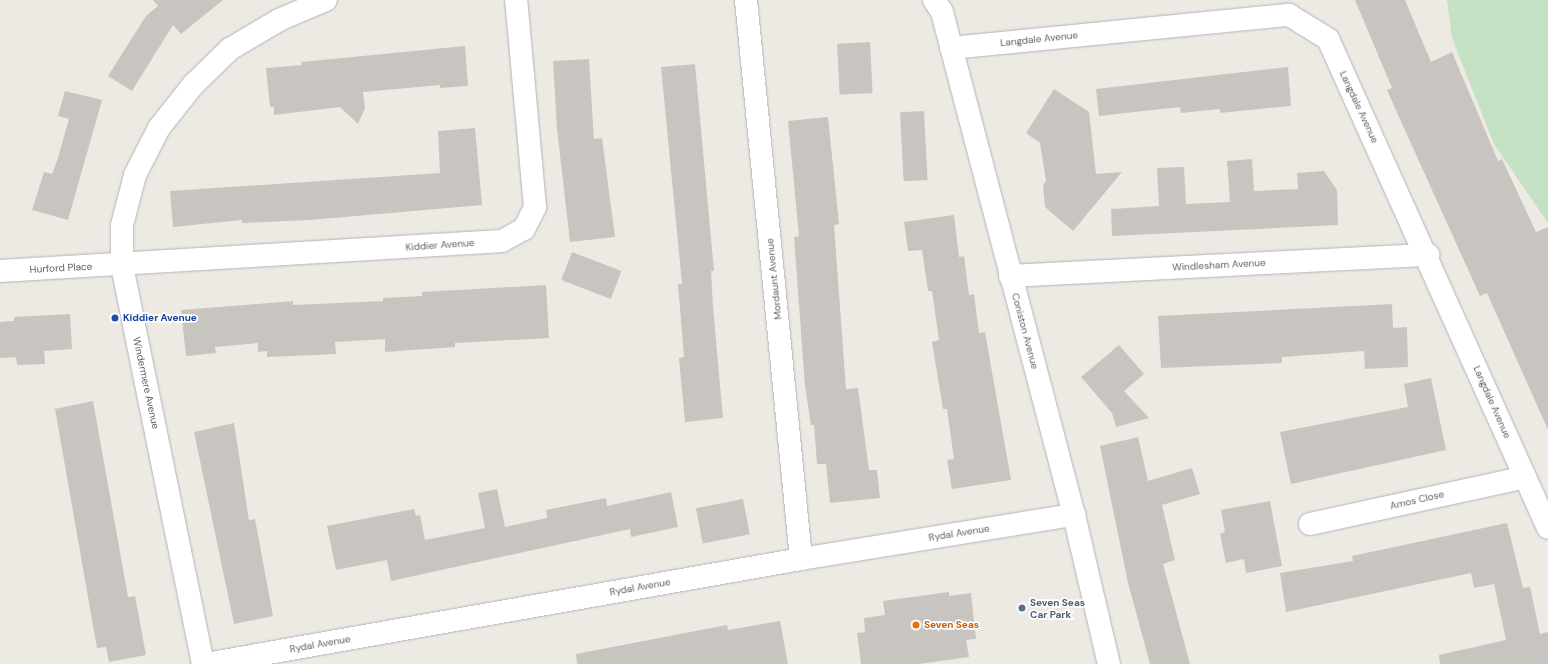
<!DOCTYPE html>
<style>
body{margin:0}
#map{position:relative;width:1548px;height:664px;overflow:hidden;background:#edeae4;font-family:"DM Sans",sans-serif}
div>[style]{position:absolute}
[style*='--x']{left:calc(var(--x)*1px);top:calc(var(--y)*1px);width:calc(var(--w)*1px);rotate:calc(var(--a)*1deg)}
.green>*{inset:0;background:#c5e1c4}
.building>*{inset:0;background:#c8c5c1;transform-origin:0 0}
.roads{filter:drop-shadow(0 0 1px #b1b4b8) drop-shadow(0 0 1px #b1b4b8)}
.minor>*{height:22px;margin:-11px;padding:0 11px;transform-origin:11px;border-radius:11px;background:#fff}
.dots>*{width:11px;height:11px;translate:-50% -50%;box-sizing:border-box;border:2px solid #fff;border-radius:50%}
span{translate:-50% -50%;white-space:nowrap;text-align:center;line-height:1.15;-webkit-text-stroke:3.5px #fff;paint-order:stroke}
.street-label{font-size:10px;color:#5c5f63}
.transit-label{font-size:10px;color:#164399;font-weight:700}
.left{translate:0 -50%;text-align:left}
.service-label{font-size:10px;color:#4e5e75;font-weight:700}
.food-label{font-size:10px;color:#c56008;font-weight:700}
</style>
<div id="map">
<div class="green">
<i style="clip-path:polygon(1447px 0,1548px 0,1548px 223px,1494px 144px,1452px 38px)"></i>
</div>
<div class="building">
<i style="clip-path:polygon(153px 0,223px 0,181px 34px,173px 25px,132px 91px,108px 76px,146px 16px,158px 6px)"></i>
<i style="clip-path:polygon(1355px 0,1405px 0,1431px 62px,1452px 52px,1498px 161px,1502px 159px,1536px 232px,1548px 227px,1548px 430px,1487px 293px,1480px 296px,1399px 117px,1387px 90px,1392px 88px)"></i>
<i style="left:870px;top:42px;width:51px;height:33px;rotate:87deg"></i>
<i style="clip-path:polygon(465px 46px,468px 86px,440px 88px,440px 85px,363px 92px,365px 108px,358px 124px,340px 107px,274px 115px,274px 107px,270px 107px,266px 68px,302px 65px,301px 62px)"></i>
<i style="clip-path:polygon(589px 59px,594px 139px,602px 138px,615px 237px,570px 242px,557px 129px,553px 61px)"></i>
<i style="clip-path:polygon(695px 64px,714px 271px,711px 271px,713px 307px,723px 418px,685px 422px,679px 358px,684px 357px,678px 284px,682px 284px,661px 67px)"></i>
<i style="clip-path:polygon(1288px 67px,1291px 106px,1220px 113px,1220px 109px,1181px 113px,1180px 107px,1099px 116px,1096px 89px)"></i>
<i style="clip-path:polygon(1054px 89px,1089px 112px,1096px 174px,1122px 172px,1073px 231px,1045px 207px,1043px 185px,1046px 181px,1040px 143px,1026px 133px)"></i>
<i style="clip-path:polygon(65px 91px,102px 100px,68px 220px,32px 210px,44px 172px,52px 174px,57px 161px,69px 119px,58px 116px)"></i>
<i style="left:924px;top:111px;width:69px;height:24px;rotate:87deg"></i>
<i style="clip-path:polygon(828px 117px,839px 224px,834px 225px,846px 389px,858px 388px,869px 470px,877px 470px,880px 498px,830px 503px,826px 464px,817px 464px,814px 425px,811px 425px,805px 386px,794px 237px,799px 236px,788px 121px)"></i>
<i style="clip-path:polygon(475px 128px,482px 205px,310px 220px,242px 223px,242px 220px,173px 227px,170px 191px,440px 173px,438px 131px)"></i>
<i style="clip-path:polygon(1252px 159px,1254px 191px,1298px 189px,1297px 173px,1324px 171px,1337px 190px,1338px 225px,1112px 236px,1111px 209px,1159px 206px,1157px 168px,1184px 167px,1186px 204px,1230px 202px,1227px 161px)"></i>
<i style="clip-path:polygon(954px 215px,959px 257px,964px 256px,969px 295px,974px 294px,979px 333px,985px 332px,1011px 480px,952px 489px,947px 460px,954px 459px,947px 409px,943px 409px,932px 342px,939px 340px,932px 291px,928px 291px,922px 250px,908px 251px,904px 222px)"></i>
<i style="left:572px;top:252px;width:53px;height:30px;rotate:21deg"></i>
<i style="clip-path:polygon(546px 285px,549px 338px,455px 343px,455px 347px,385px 352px,385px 339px,335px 342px,336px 354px,267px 357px,267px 351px,258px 352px,258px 343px,215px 347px,216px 353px,186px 356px,181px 310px,293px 301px,293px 305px,383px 301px,383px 298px,422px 296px,422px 292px)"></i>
<i style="clip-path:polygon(1392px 304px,1393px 328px,1407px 327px,1408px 367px,1365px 369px,1364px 351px,1282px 357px,1282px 363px,1161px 368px,1158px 316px)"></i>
<i style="clip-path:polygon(70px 314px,72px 349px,44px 351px,45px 364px,17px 365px,16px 357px,0 358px,0 322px,14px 321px,14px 317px)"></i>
<i style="clip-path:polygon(1119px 345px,1144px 374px,1124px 391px,1149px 418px,1116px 427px,1112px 413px,1081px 377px)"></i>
<i style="clip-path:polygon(1431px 378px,1446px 450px,1291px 484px,1280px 432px,1408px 407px,1404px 384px)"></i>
<i style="clip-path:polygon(93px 401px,128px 597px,135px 596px,146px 655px,109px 662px,106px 647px,97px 648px,55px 409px)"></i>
<i style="clip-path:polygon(234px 423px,249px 520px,255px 519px,273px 616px,234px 624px,194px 432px)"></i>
<i style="clip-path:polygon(1138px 437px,1148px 481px,1192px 468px,1200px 494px,1162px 505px,1175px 560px,1163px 564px,1190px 664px,1150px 664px,1128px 583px,1100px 446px)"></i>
<i style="clip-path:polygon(497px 489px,505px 527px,547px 518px,546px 510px,606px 498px,607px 506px,671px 492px,678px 527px,631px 537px,630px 529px,391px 581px,387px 560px,336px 570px,327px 526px,414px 509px,416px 516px,420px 515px,425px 540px,485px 528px,478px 493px)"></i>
<i style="left:743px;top:499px;width:36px;height:48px;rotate:79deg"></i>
<i style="clip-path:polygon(1270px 501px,1282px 566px,1246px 573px,1244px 559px,1226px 563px,1220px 534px,1225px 532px,1221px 510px)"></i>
<i style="clip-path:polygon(1507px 523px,1523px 588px,1530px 587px,1540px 634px,1548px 632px,1548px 664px,1440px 664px,1439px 655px,1506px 640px,1494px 584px,1474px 588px,1471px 573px,1286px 612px,1280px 573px,1353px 561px,1352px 556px)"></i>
<i style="clip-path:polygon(949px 592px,949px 596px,971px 593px,976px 639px,966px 640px,969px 657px,919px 664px,861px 664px,857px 633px,865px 632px,864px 618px,885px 615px,883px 601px)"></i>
<i style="clip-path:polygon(780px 621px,788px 664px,577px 664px,576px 654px,727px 625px,728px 630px)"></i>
</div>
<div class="roads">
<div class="minor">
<i style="--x:746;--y:0;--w:562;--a:84.38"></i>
<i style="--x:934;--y:0;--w:14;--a:56"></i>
<i style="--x:942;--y:12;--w:520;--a:75.3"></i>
<i style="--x:1074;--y:515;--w:153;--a:76.8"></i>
<i style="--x:951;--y:48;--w:340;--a:-5.6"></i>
<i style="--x:1289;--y:15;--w:46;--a:31.6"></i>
<i style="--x:1328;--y:39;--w:536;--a:65.78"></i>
<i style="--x:0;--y:271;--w:503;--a:-3.42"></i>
<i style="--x:502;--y:241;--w:25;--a:-29"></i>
<i style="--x:524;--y:229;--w:25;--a:-63"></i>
<i style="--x:535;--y:207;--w:208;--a:-95.2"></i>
<i style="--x:1010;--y:276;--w:419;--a:-2.9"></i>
<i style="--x:1310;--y:524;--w:220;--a:-12.3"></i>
<i style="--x:203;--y:664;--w:407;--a:-101.5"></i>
<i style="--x:122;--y:265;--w:40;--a:-90"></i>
<i style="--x:122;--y:225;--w:52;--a:-75.4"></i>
<i style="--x:135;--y:175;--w:53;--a:-62.9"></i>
<i style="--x:159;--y:128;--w:55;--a:-51.7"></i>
<i style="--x:193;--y:85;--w:52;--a:-44.2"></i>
<i style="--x:230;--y:49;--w:57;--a:-30.6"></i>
<i style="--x:279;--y:20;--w:51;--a:-23.1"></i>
<i style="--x:206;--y:664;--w:604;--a:-10.01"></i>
<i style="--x:801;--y:559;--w:277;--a:-9.2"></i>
</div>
</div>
<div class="dots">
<i style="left:115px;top:318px;background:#1a4fb4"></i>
<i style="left:1022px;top:608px;background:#5c6f8a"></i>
<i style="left:916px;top:625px;background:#e8710a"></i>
</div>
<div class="street-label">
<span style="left:1039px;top:39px;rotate:-6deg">Langdale Avenue</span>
<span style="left:1359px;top:107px;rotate:65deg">Langdale Avenue</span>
<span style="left:440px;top:245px;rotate:-4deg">Kiddier Avenue</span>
<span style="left:1219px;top:265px;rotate:-3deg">Windlesham Avenue</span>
<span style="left:61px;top:268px;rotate:-3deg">Hurford Place</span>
<span style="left:774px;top:279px;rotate:-96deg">Mordaunt Avenue</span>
<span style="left:1025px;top:331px;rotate:75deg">Coniston Avenue</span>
<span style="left:146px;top:383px;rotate:78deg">Windermere Avenue</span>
<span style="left:1492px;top:402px;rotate:66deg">Langdale Avenue</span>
<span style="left:1417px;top:500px;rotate:-13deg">Amos Close</span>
<span style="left:959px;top:533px;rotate:-9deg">Rydal Avenue</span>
<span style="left:640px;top:587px;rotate:-10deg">Rydal Avenue</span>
<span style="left:320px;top:644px;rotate:-10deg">Rydal Avenue</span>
</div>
<div class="transit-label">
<span class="left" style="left:123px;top:318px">Kiddier Avenue</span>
</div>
<div class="service-label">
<span class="left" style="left:1030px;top:608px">Seven Seas<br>Car Park</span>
</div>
<div class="food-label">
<span class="left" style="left:924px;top:625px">Seven Seas</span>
</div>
</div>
